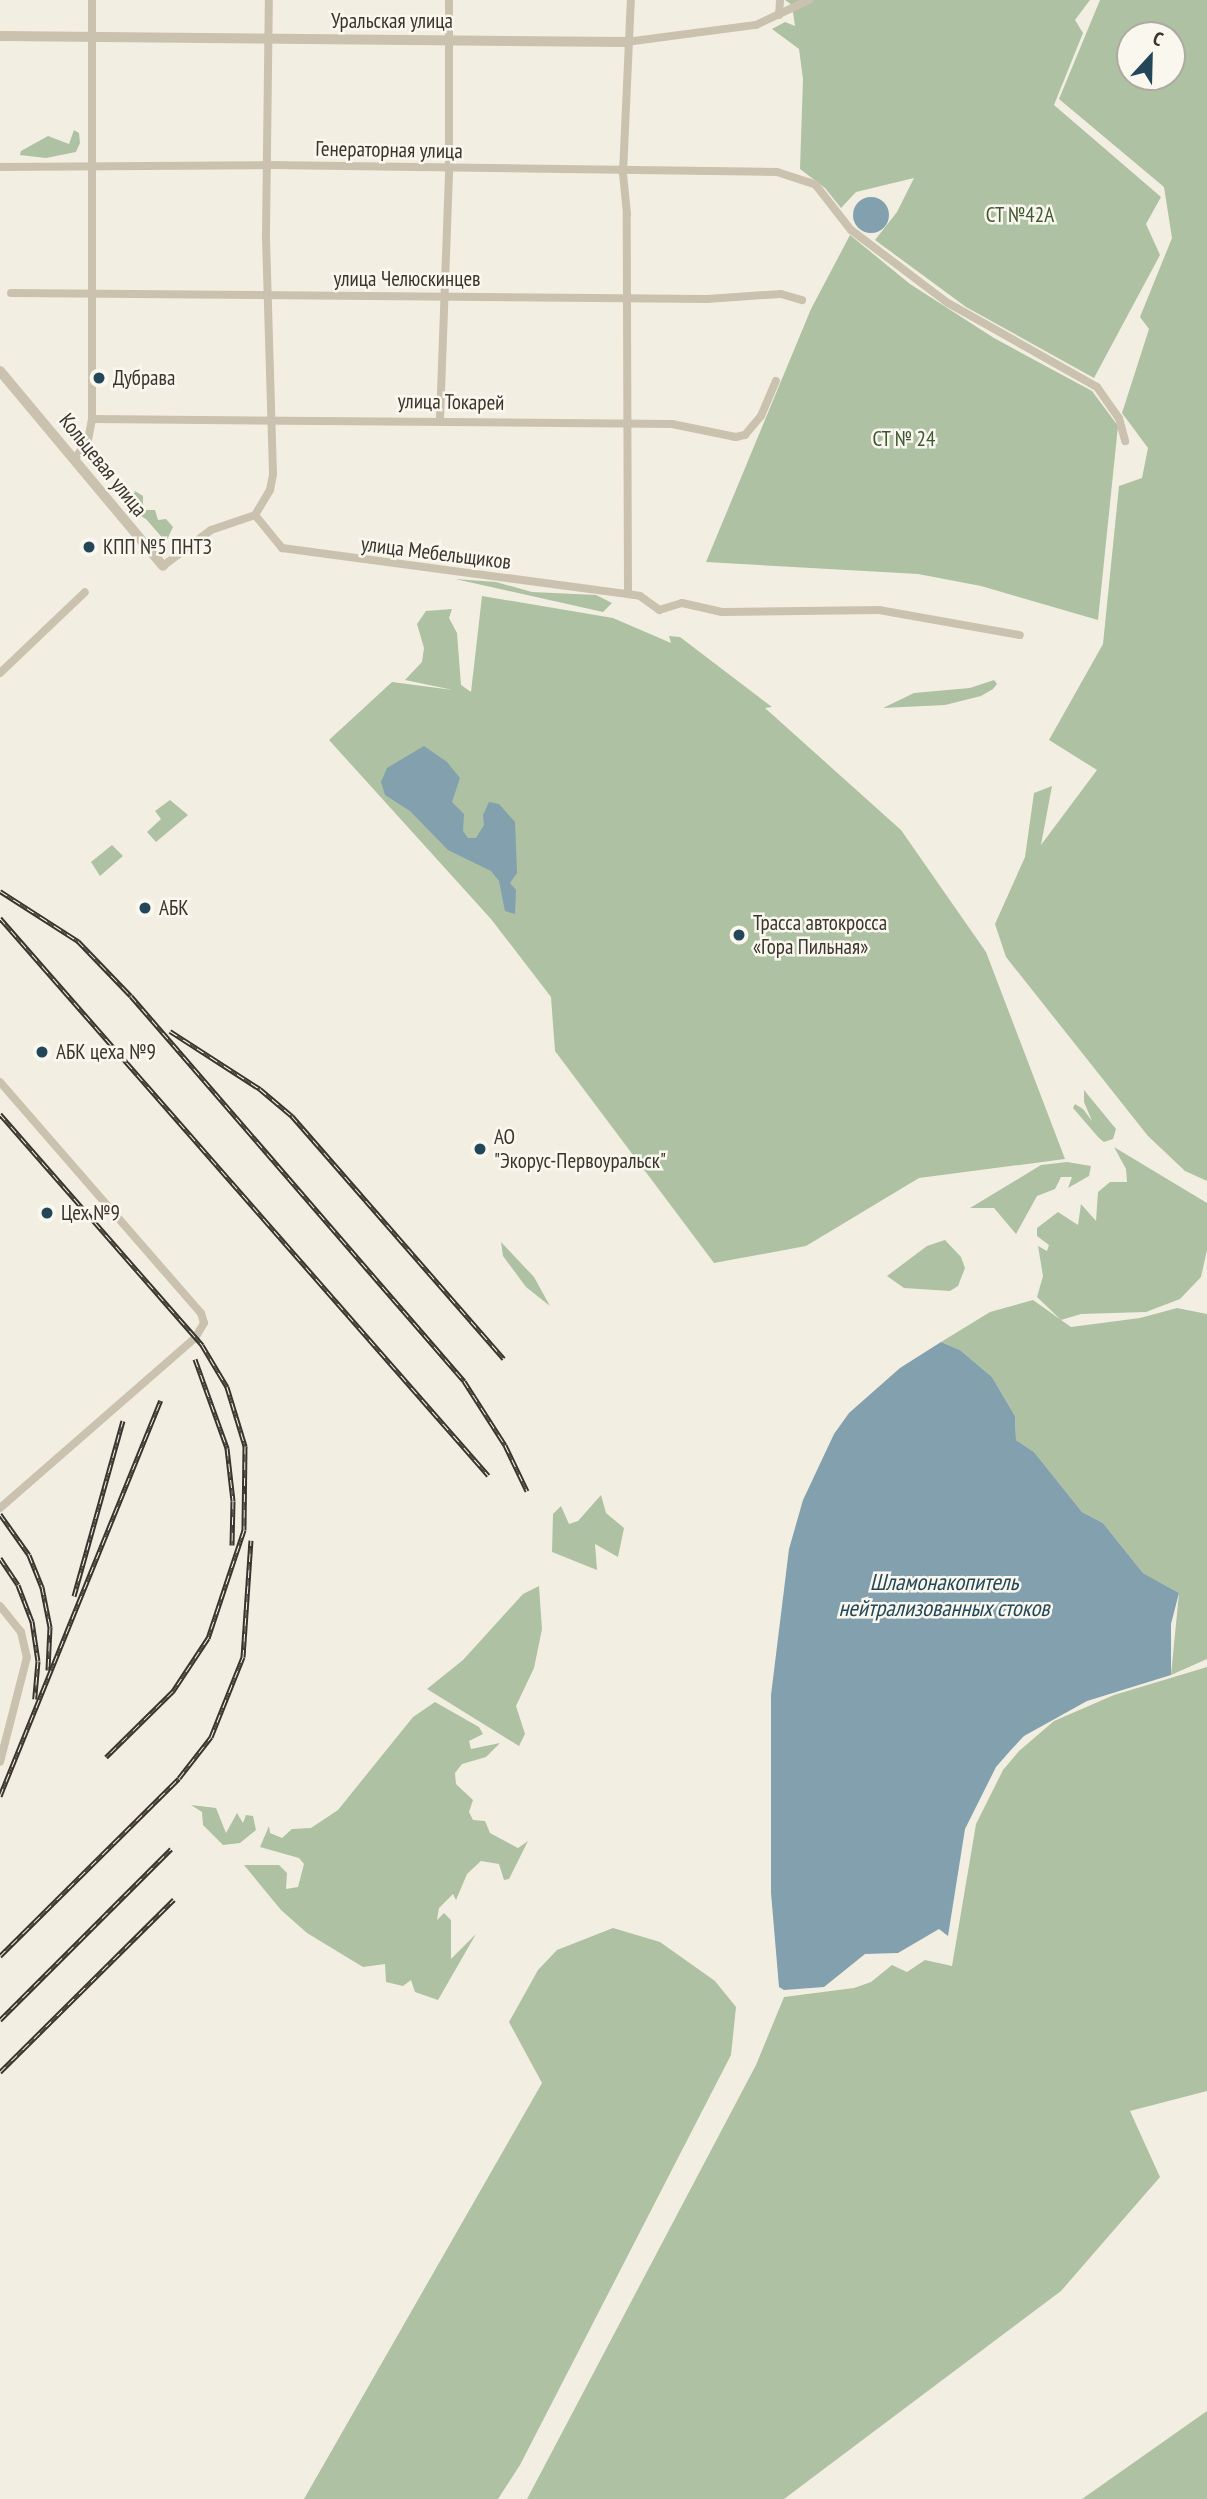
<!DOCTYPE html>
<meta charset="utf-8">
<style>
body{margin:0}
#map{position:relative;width:1207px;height:2499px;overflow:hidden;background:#f2efe2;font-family:"PT Sans Narrow",sans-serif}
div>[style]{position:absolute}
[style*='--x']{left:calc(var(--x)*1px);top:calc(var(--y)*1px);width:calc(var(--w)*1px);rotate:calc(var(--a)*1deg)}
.green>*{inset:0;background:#aec1a2}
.water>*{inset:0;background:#82a0ae}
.round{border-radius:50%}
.minor>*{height:8px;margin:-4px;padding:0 4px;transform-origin:4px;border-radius:4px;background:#cac2ae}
.tertiary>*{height:10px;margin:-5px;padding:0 5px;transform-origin:5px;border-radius:5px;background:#cac2ae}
.rail>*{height:5px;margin-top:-2.5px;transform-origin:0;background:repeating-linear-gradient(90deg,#faf8ee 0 8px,#39342c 0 16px);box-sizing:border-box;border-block:2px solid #39342c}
.dots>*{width:19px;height:19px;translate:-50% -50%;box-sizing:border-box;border:4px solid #faf8ee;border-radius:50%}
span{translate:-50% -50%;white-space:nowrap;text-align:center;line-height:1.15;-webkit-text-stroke:5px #faf8ee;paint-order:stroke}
.street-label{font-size:21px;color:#39342c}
.park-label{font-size:21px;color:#3e5631}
.poi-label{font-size:21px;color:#39342c}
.left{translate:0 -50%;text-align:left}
.water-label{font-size:23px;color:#234759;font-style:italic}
.north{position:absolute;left:1116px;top:21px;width:70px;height:70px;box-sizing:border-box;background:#faf8ee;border:2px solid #adaaa0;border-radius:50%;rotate:22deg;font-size:19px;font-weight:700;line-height:28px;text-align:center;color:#39342c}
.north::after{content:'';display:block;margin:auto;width:24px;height:32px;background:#234759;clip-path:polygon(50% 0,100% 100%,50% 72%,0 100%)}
</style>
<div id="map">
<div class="green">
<i style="clip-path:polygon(785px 0,1090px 0,1075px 20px,1083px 33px,1054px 105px,1161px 197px,1146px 224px,1160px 255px,1094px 378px,966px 307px,875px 240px,897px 212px,914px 178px,856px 192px,841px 208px,825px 188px,800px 169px,803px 79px,799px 49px,772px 29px,785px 22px,795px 26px,792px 5px)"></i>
<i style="clip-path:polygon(evenodd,1100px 0,1207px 0,1207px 1181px,1185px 1171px,1148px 1136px,1006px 957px,995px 924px,1025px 857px,1034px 793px,1052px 786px,1041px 845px,1097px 770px,1049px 740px,1103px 644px,1119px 486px,1142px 478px,1148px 448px,1122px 413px,1149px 329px,1140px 317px,1172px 238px,1164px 187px,1059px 99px,1100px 0,1130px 35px,1172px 35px,1172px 77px,1130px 77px,1130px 35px)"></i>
<i style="clip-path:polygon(74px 130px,79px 133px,80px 143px,76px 152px,46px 158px,20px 155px,21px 151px,48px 136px,69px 144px)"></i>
<i style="clip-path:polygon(850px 235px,910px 284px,994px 338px,1092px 391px,1118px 426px,1098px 620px,981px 586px,918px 574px,706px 562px,811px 309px)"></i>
<i style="clip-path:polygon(135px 491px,143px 496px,143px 510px,155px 510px,158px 520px,166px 519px,173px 527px,166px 542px,146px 519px,128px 509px)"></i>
<i style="clip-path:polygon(455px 579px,496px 582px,532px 592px,596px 595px,612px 603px,603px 612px)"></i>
<i style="clip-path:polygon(482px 596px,613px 618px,671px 643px,669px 636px,680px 637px,772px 707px,765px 708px,901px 830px,986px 952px,1065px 1159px,919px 1178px,806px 1246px,714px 1263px,555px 1051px,551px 997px,491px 919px,329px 740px,392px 682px,453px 690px,405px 680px,422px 662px,424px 648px,417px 624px,426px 611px,452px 609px,449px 618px,457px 633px,461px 685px,471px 692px)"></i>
<i style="clip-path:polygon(994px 680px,997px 684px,993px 689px,981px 696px,945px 705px,883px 708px,914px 693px,970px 688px)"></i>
<i style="clip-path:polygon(170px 800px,188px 815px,156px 842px,147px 832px,161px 819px,155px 811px)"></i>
<i style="clip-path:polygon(112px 845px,123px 856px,100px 876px,91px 862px)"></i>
<i style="clip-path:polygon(1084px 1090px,1116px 1129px,1113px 1139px,1104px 1142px,1099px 1138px,1073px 1108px,1075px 1104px,1083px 1109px,1092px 1121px,1084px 1102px)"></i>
<i style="clip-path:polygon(1114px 1147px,1207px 1203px,1207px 1250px,1201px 1277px,1180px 1299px,1146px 1312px,1081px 1314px,1061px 1320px,1037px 1297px,1043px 1276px,1038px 1246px,1047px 1251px,1049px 1245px,1037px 1236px,1037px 1228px,1058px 1212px,1078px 1225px,1081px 1204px,1096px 1221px,1098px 1192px,1110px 1182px,1127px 1182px,1126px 1169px)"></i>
<i style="clip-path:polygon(1067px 1162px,1091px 1166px,1089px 1176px,1068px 1188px,1072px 1177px,1061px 1177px,1055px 1189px,1037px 1196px,1016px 1234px,994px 1208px,970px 1208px,1041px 1165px)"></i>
<i style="clip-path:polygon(945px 1240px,961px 1257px,965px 1268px,958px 1286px,950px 1291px,904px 1288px,887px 1276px,927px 1246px)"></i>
<i style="clip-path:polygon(501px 1242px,534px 1277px,550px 1306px,526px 1287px,503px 1256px)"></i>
<i style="clip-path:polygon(1033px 1300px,1071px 1327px,1140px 1318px,1177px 1308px,1207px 1314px,1207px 1659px,1171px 1675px,1179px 1593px,1143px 1573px,1103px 1523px,1082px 1512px,1034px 1452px,1016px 1440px,1015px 1416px,992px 1377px,960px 1350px,941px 1342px,990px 1312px)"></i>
<i style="clip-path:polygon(601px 1495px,606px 1513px,624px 1528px,618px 1557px,595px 1544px,597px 1570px,552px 1552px,553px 1514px,561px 1506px,569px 1524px,578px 1521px)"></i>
<i style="clip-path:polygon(539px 1586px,542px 1629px,534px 1668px,516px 1706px,525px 1734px,519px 1746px,427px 1689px,463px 1660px,523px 1594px)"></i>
<i style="clip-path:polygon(1207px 1667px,1207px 2091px,1130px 2111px,1160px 2177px,1061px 2291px,784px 2499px,527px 2499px,756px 2065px,784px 1997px,854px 1988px,871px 1982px,892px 1965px,907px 1972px,925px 1960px,952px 1966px,976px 1824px,1003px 1770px,1019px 1751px,1054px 1721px,1114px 1695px)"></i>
<i style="clip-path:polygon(435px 1702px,479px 1727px,483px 1734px,469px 1741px,471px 1749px,500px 1743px,486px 1757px,462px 1764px,455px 1773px,456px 1784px,473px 1800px,469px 1812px,473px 1820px,485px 1821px,490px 1833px,518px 1848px,528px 1841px,509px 1879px,504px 1880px,499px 1864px,481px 1861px,467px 1874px,456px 1900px,453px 1894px,439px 1908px,437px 1920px,444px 1913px,451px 1920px,451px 1959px,476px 1934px,438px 2000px,415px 1992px,411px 1980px,403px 1986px,386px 1982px,385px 1964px,363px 1967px,307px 1933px,281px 1910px,244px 1865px,279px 1865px,287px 1873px,286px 1889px,298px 1887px,304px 1864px,299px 1858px,260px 1847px,269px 1826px,270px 1833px,282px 1838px,292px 1829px,311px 1828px,338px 1810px,413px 1717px)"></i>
<i style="clip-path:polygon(191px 1805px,216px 1808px,226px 1833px,237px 1813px,243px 1823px,246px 1815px,253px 1816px,256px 1830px,240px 1843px,223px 1845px,203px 1825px,202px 1812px)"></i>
<i style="clip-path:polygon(613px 1928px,660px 1942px,715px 1981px,736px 2007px,731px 2055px,520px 2465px,498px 2499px,304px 2499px,542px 2083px,509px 2022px,538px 1970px,557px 1950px)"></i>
<i style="clip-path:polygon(1207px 2411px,1207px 2499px,1082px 2499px)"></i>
</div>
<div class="water">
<i class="round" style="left:853px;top:197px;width:36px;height:36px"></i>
<i style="clip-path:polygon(424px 746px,447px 762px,460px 778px,452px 802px,464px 814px,463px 831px,468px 838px,476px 838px,484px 825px,483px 815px,489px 802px,499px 804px,515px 822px,517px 873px,510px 883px,516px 890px,515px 914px,505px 911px,499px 881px,491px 871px,448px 850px,410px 811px,385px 795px,381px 782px,387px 768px)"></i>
<i style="clip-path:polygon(941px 1342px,960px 1350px,992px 1377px,1015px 1416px,1016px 1440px,1034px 1452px,1082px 1512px,1103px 1523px,1143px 1573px,1179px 1593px,1171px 1624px,1171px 1675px,1087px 1701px,1024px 1736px,1010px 1751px,996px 1767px,965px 1829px,948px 1936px,939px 1929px,898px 1953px,865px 1954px,824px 1987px,784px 1990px,779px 1987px,771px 1893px,771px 1695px,789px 1549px,803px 1500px,834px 1434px,849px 1413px,900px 1368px)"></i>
</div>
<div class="minor">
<i style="--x:779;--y:15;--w:15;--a:-86"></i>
<i style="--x:626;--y:42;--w:131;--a:-7.5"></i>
<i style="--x:756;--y:25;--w:59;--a:-25.3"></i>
<i style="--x:0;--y:167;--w:268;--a:-0.4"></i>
<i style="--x:268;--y:165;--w:509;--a:0.79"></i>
<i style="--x:777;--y:172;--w:40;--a:18"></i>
<i style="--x:815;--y:184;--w:58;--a:52"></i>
<i style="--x:851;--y:230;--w:121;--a:37"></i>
<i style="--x:948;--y:303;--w:171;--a:29.4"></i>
<i style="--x:1097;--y:387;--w:38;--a:55"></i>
<i style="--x:1119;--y:418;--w:24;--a:75"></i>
<i style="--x:11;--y:293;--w:696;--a:0.49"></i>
<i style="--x:707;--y:299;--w:74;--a:-3.9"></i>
<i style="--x:781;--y:294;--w:22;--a:16"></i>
<i style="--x:92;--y:419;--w:580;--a:0.49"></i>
<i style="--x:672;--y:424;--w:65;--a:11.5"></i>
<i style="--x:736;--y:437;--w:9;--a:-13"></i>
<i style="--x:745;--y:435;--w:25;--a:-50"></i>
<i style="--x:761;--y:416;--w:38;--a:-67"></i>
<i style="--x:440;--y:419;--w:250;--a:-87.9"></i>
<i style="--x:449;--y:169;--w:169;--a:-90"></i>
<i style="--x:74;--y:460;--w:24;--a:-55"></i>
<i style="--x:88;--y:440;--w:21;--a:-79"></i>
<i style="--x:92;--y:419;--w:419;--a:-90"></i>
<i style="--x:255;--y:515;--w:43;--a:50.7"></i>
<i style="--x:282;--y:548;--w:349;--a:7.6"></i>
<i style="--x:628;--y:594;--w:12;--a:9"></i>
<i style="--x:640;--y:596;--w:24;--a:36"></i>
<i style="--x:659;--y:610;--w:24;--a:-17"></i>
<i style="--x:682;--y:603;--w:41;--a:12.7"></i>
<i style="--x:722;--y:612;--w:157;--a:-0.7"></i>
<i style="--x:879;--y:610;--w:143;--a:10.1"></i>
<i style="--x:255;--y:515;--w:29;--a:-59"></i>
<i style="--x:270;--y:490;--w:16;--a:-79"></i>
<i style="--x:273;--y:474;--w:241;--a:-91.7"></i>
<i style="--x:266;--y:233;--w:233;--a:-89.3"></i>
<i style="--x:163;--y:566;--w:60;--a:-36.9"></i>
<i style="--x:211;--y:530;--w:46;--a:-18.8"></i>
<i style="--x:628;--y:594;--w:380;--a:-90.2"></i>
<i style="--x:627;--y:214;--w:41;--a:-95.6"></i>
<i style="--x:623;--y:173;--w:173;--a:-87.4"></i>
<i style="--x:0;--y:673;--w:117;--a:-43.6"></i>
<i style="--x:0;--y:1082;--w:306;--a:49"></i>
<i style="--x:201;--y:1313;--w:10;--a:73"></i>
<i style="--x:204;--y:1323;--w:17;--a:121"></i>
<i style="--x:195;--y:1338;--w:259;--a:138.9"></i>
<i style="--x:0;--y:1606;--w:33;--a:51"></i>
<i style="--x:21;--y:1632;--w:26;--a:77"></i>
<i style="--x:27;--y:1657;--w:108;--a:104.4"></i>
</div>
<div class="tertiary">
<i style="--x:0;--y:36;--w:626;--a:0.55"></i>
<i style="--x:0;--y:371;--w:254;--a:50.1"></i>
</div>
<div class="rail">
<i style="--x:0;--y:891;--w:93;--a:32.7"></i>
<i style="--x:78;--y:941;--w:76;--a:46.1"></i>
<i style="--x:131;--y:996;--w:509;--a:49.14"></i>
<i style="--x:464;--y:1381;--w:76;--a:57.4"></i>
<i style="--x:505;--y:1445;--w:51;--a:64.4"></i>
<i style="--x:0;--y:918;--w:741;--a:48.78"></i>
<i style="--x:170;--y:1031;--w:107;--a:32.8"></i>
<i style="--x:260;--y:1089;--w:42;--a:40.2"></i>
<i style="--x:292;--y:1116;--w:322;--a:48.9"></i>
<i style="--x:0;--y:1114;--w:307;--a:48.8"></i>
<i style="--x:202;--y:1345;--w:49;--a:59.2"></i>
<i style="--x:227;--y:1387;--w:62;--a:73"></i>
<i style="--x:245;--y:1446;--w:84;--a:90.7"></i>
<i style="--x:244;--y:1530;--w:114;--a:108.4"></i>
<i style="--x:208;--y:1638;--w:64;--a:123.4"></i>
<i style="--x:173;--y:1691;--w:94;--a:135.4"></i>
<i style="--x:195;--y:1359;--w:95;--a:70.2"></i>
<i style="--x:227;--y:1448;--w:53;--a:83.5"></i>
<i style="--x:233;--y:1501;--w:44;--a:91.3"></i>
<i style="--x:0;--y:1514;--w:50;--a:54.7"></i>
<i style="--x:29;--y:1555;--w:35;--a:68"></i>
<i style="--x:42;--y:1587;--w:41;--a:78.7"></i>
<i style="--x:50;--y:1627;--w:43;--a:92.7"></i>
<i style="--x:0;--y:1558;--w:32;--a:56"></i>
<i style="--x:18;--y:1585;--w:39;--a:69"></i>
<i style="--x:32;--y:1621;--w:40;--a:81.5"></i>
<i style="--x:38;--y:1661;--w:38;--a:95"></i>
<i style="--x:74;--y:1596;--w:182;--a:-74.4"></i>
<i style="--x:0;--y:1796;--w:427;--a:-67.9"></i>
<i style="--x:0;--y:1956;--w:252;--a:-44.8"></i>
<i style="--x:179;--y:1778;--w:52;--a:-52"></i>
<i style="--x:211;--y:1737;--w:86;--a:-68.2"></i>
<i style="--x:243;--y:1657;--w:117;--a:-86.1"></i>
<i style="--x:0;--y:2020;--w:242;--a:-45"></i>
<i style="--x:0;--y:2072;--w:245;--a:-44.8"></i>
</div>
<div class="dots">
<i style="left:99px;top:378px;background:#234759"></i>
<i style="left:89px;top:547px;background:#234759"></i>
<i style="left:145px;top:908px;background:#234759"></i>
<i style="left:739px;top:935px;background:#234759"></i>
<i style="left:42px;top:1052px;background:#234759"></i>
<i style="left:480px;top:1149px;background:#234759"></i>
<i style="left:47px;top:1213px;background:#234759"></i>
</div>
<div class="street-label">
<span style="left:392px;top:21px">Уральская улица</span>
<span style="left:389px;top:150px;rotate:1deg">Генераторная улица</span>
<span style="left:407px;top:279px">улица Челюскинцев</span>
<span style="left:451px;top:402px;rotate:1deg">улица Токарей</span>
<span style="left:103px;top:465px;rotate:51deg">Кольцевая улица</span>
<span style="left:436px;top:553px;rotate:7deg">улица Мебельщиков</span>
</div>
<div class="park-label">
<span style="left:1020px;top:215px">СТ №42А</span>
<span style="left:904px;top:439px">СТ № 24</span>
</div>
<div class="poi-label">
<span class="left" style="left:113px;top:378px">Дубрава</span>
<span class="left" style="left:103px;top:547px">КПП №5 ПНТЗ</span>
<span class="left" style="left:159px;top:908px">АБК</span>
<span class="left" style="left:753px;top:935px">Трасса автокросса<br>«Гора Пильная»</span>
<span class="left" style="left:56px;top:1052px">АБК цеха №9</span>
<span class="left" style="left:494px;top:1149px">АО<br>"Экорус-Первоуральск"</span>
<span class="left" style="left:61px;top:1213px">Цех №9</span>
</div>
<div class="water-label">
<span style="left:944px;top:1595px">Шламонакопитель<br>нейтрализованных стоков</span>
</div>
<div class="north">С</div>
</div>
